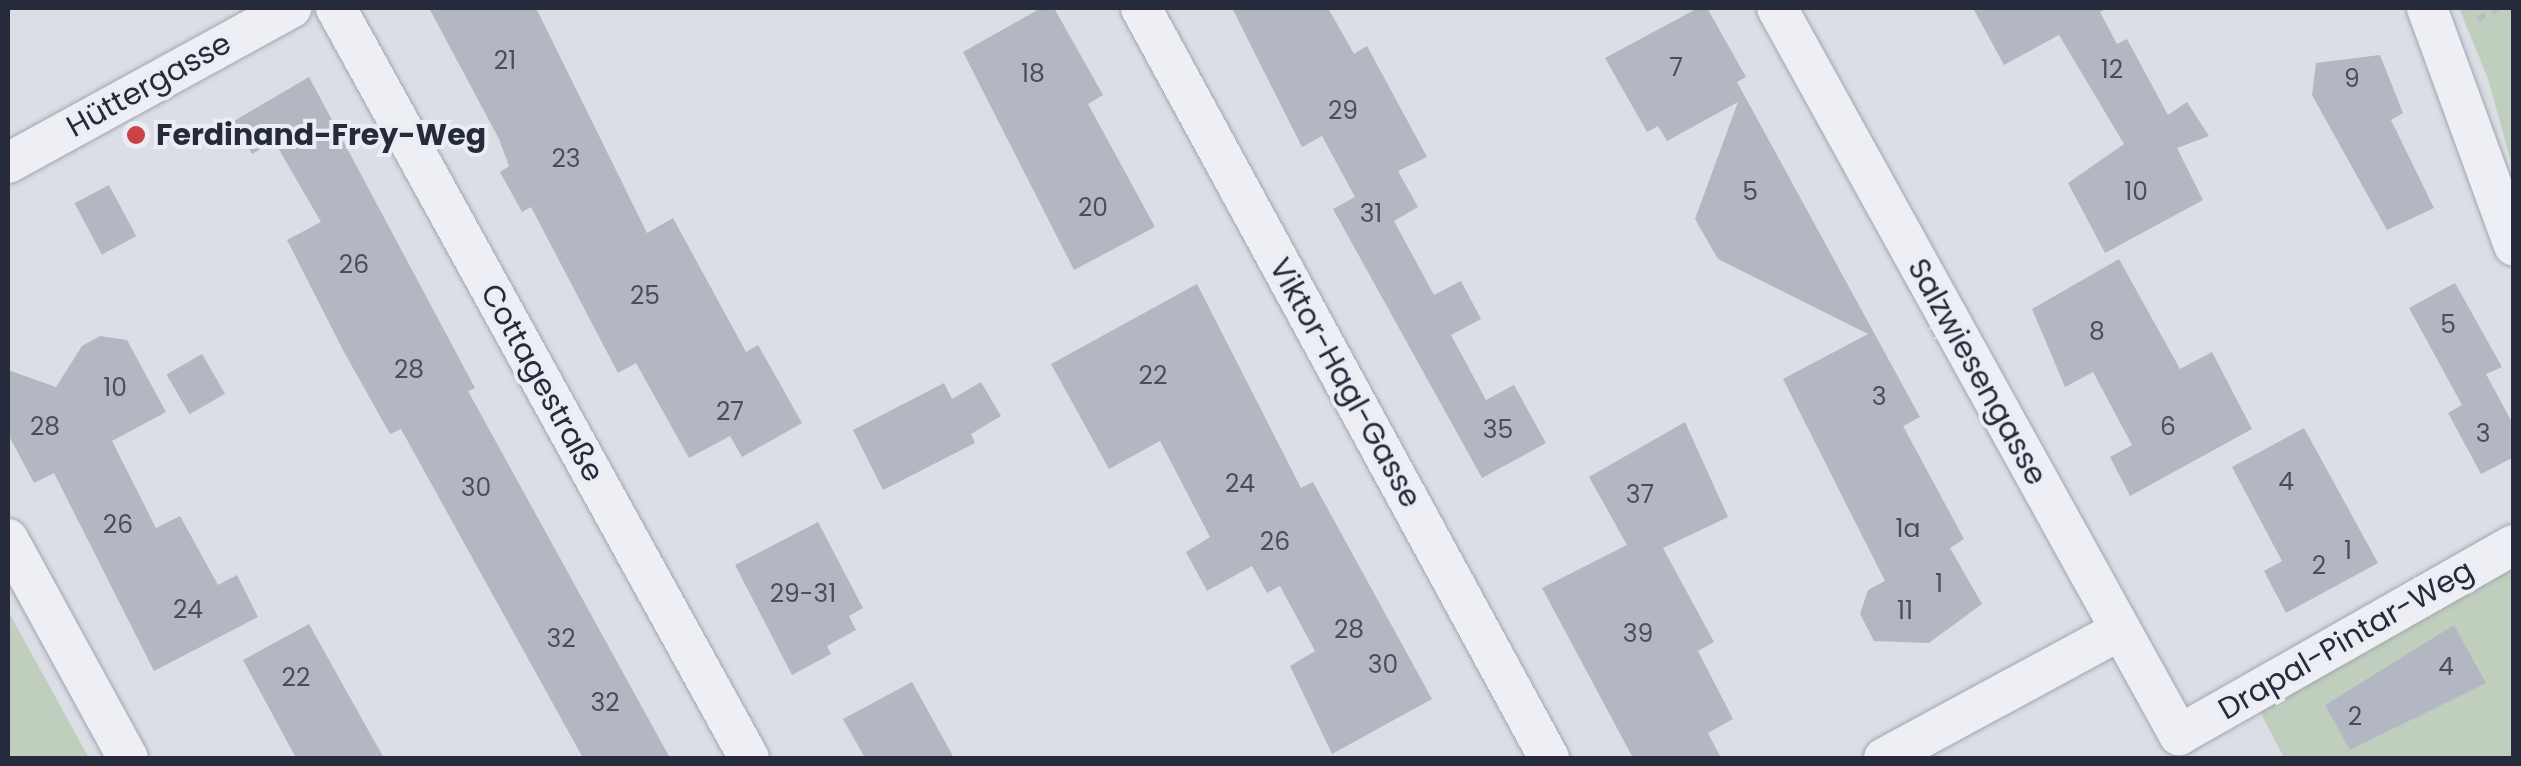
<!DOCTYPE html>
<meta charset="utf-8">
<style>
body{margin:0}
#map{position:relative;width:2521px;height:766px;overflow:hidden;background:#dbdee5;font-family:Poppins,sans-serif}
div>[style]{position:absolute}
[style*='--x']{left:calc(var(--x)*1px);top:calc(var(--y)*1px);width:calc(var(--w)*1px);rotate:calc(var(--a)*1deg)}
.green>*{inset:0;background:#c0cfbd}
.building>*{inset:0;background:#b3b7c2;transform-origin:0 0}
.path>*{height:6px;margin-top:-3px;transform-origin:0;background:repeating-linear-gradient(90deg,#babcc4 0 8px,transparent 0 16px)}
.roads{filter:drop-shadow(0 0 2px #a1a5af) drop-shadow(0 0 2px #a1a5af)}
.minor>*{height:40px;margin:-20px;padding:0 20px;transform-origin:20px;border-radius:20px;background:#eeeff4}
.dots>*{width:28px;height:28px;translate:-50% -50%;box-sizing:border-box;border:5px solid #eaedf3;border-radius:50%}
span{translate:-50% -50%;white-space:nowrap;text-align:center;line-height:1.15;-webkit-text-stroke:8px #eaedf3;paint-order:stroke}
.number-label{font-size:25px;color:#494e5d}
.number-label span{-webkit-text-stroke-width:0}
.street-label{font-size:30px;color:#262b3b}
.poi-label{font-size:30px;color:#262b3b;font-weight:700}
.left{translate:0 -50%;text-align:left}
.frame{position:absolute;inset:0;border:10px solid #262b3b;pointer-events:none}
</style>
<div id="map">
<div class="green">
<i style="clip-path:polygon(2459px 8px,2513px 8px,2513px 169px,2488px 79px)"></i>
<i style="clip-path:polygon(2513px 569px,2513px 758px,2284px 758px,2259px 710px)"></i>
<i style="clip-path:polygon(8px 611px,89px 758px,8px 758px)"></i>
</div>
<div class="building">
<i style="clip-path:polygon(429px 8px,536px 8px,647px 233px,673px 218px,746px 352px,758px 345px,802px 423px,742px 457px,730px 436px,689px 458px,636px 363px,618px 373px,531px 207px,522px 212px,500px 172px,509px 166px,499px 139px)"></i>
<i style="clip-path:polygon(1041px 8px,1054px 8px,1103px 95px,1088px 104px,1155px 227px,1074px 270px,963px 52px)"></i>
<i style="clip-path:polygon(1232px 8px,1328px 8px,1354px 54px,1367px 46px,1427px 157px,1398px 171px,1418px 207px,1394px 221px,1434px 295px,1461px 281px,1481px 319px,1451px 335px,1486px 400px,1514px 385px,1546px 443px,1482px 478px,1333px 209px,1355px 197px,1322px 136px,1302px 147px)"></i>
<i style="clip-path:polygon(1698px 8px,1707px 8px,1746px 77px,1737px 82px,1920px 417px,1903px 426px,1964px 539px,1950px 548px,1982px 604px,1929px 643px,1874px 641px,1860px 614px,1868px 590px,1885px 581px,1783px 379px,1868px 334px,1718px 259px,1695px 219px,1738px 102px,1667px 141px,1658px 126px,1647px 132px,1605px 58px)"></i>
<i style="clip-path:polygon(1973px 8px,2108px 8px,2100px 12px,2117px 44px,2127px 39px,2168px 115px,2187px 102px,2209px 136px,2177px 148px,2203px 200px,2105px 253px,2068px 183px,2124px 144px,2059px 35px,2004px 65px)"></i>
<i style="clip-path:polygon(2380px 55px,2403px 113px,2391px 120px,2434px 208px,2387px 230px,2312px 95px,2316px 63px)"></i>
<i style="clip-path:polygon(309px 77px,475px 388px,468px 391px,670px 758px,583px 758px,401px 429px,390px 434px,344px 352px,287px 240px,321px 222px,274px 141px,252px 154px,234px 121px)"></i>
<i style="left:109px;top:185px;width:58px;height:39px;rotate:62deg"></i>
<i style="clip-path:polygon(2119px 259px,2180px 369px,2212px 352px,2252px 429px,2130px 496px,2110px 457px,2132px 445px,2093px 372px,2065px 387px,2032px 309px)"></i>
<i style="clip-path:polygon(2455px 283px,2502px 367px,2486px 374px,2514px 426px,2514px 457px,2481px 474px,2448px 413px,2462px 405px,2409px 308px)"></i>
<i style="clip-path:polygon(1197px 284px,1301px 488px,1313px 482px,1432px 699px,1332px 754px,1290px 666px,1315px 651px,1280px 586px,1267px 593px,1252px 566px,1207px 591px,1186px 552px,1210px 537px,1160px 441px,1109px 469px,1051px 364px)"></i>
<i style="clip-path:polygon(100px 336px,127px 340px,166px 412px,112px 441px,156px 528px,180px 516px,218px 585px,237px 575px,258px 617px,154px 671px,54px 473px,34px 483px,8px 434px,8px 370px,56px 387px,82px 346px)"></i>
<i style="left:202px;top:354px;width:46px;height:41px;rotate:60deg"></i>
<i style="clip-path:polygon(981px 382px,1001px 416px,971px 434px,975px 443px,883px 490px,853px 430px,944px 383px,952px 399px)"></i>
<i style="clip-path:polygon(1685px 422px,1728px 517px,1663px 548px,1714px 642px,1698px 651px,1733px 719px,1708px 733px,1721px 758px,1633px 758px,1542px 588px,1627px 545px,1589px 477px)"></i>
<i style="clip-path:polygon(2304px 428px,2378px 563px,2286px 613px,2264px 571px,2282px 561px,2232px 467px)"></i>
<i style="clip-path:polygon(818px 522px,863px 608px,849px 616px,856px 630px,827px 646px,831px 654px,792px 675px,735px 565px)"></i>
<i style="clip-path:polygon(309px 624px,367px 728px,384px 758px,296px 758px,243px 660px)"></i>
<i style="clip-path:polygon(2454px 625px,2486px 683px,2350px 750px,2325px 705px)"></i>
<i style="clip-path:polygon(912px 682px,954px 758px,865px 758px,843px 719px)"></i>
</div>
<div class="path">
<i style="--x:2478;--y:19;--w:24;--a:-28"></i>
</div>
<div class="roads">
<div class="minor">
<i style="--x:336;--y:8;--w:856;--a:61.16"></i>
<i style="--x:1141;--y:8;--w:854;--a:61.45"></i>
<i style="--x:1777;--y:8;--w:831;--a:61.06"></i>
<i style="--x:2179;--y:735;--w:385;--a:-29.6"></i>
<i style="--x:2427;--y:8;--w:253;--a:69.9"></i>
<i style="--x:8;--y:163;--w:323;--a:-28.7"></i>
<i style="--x:8;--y:539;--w:250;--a:61.3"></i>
<i style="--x:1884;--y:758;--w:267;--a:-28.4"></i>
</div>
</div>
<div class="dots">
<i style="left:136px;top:135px;background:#ca4148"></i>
</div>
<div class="number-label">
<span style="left:505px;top:61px">21</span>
<span style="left:1676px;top:68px">7</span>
<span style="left:2112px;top:70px">12</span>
<span style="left:1033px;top:74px">18</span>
<span style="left:2352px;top:79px">9</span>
<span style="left:1343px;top:111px">29</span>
<span style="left:566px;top:159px">23</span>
<span style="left:1750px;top:192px">5</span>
<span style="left:2136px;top:192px">10</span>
<span style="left:1093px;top:208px">20</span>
<span style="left:1371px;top:214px">31</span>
<span style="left:354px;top:265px">26</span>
<span style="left:645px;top:296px">25</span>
<span style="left:2448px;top:325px">5</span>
<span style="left:2097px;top:332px">8</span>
<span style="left:409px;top:370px">28</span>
<span style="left:1153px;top:376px">22</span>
<span style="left:115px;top:388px">10</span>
<span style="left:1879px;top:397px">3</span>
<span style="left:730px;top:412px">27</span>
<span style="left:45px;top:427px">28</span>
<span style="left:2168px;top:427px">6</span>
<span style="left:1498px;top:430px">35</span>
<span style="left:2483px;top:434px">3</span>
<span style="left:2286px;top:482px">4</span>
<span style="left:1240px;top:484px">24</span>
<span style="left:476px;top:488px">30</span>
<span style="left:1640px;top:495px">37</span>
<span style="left:118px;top:525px">26</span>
<span style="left:1908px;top:529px">1a</span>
<span style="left:1275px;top:542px">26</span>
<span style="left:2348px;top:551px">1</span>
<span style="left:2319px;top:566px">2</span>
<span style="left:1939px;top:584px">1</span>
<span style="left:803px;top:594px">29-31</span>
<span style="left:188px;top:610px">24</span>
<span style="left:1905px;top:611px">11</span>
<span style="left:1349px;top:630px">28</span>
<span style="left:1638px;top:634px">39</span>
<span style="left:561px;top:639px">32</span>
<span style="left:1383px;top:665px">30</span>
<span style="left:2446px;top:667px">4</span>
<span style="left:296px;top:678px">22</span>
<span style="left:605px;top:703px">32</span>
<span style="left:2355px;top:717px">2</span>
</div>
<div class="street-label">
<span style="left:149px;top:85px;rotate:-29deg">Hüttergasse</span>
<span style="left:1977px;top:372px;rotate:61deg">Salzwiesengasse</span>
<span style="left:542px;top:383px;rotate:61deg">Cottagestraße</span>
<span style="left:1345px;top:383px;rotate:61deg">Viktor-Hagl-Gasse</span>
<span style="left:2346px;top:640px;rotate:-30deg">Drapal-Pintar-Weg</span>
</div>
<div class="poi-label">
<span class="left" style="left:156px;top:135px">Ferdinand-Frey-Weg</span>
</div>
<div class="frame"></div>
</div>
